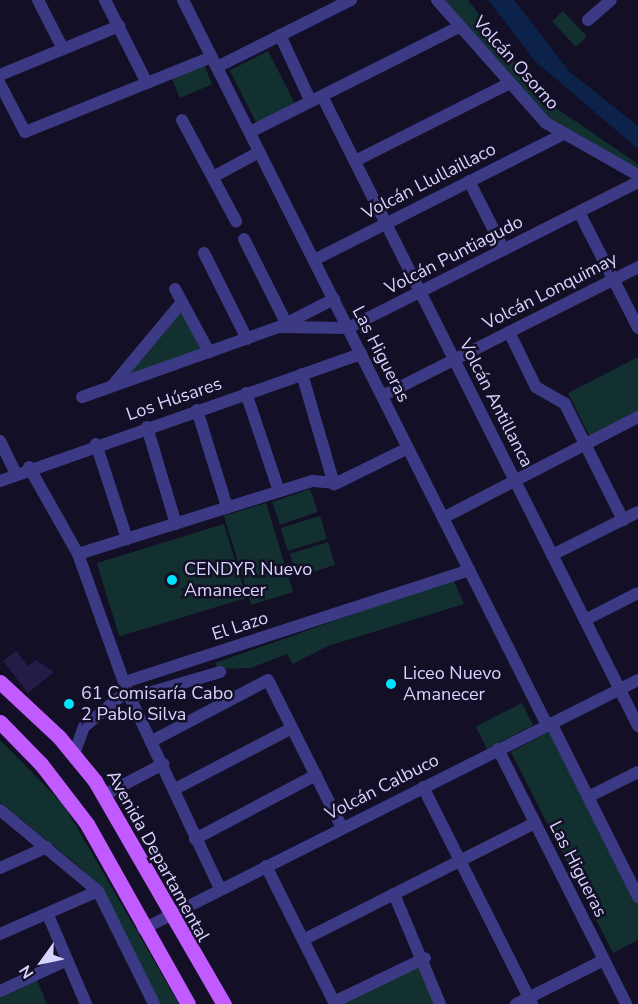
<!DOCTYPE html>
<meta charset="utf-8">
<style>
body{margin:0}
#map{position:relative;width:638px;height:1004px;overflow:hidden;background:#130f26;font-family:"Nunito Sans",sans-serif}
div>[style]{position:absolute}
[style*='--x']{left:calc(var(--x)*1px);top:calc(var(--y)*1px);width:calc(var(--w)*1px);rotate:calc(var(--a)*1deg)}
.green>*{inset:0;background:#12302f;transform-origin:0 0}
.water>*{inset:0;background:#0c2248}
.building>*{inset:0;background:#241b47}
.minor>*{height:12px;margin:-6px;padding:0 6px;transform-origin:6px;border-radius:6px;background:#3d3a85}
.major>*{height:15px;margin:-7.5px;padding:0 7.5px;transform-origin:7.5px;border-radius:7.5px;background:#c25bff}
.dots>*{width:16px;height:16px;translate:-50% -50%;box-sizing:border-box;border:3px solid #130f26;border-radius:50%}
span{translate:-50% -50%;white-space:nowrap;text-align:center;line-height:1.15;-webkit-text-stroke:5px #130f26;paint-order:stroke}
.street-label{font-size:18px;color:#d9d4ff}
.poi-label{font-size:18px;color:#d9d4ff}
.left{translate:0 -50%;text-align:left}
.north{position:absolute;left:12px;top:932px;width:60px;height:60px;-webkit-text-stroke:4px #130f26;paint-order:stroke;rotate:237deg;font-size:16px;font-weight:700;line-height:24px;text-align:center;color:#d9d4ff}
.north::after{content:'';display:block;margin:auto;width:21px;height:27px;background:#d9d4ff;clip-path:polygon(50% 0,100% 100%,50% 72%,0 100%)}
</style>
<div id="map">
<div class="green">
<i style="clip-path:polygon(440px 0,468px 0,543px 99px,638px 164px,638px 170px,562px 132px)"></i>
<i style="left:563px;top:11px;width:35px;height:15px;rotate:47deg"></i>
<i style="left:268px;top:51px;width:59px;height:43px;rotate:63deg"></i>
<i style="left:204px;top:65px;width:21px;height:35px;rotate:67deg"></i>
<i style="clip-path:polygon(181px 309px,203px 350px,125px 376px)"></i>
<i style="clip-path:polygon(638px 357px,638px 412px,590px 437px,568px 393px)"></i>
<i style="left:310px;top:489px;width:24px;height:40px;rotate:71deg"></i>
<i style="left:266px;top:503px;width:93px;height:44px;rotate:73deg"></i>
<i style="left:320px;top:516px;width:24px;height:41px;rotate:73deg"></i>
<i style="left:224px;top:524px;width:77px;height:133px;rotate:73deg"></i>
<i style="left:328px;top:542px;width:24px;height:40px;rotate:73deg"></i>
<i style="clip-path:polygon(453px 579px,464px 604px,328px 646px,293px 664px,287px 654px,251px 668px,218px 669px,215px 663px)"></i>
<i style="left:522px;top:703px;width:25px;height:52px;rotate:63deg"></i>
<i style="clip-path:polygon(550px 731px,638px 904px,638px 940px,613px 953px,511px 752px)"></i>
<i style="clip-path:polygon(0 740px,64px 805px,179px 1004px,157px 1004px,114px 914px,83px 870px,0 802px)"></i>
<i style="clip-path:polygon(423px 961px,437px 1004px,339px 1004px)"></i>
<i style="clip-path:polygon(37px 980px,47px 1004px,0 1004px,0 996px)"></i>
</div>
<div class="water">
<i style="clip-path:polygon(488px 0,514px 0,569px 71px,638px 126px,638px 149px,535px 61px)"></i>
</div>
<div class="building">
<i style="clip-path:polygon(16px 651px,28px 666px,36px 660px,54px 672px,28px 693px,3px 661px)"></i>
</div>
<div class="minor">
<i style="--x:38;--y:0;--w:55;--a:63"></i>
<i style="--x:105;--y:0;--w:93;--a:63.2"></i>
<i style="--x:183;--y:0;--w:811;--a:63.34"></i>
<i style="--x:437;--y:0;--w:164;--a:48.5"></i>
<i style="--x:546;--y:123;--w:106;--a:29.5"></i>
<i style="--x:588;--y:20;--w:30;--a:-41"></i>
<i style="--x:280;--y:35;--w:72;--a:65.2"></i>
<i style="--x:217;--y:67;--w:150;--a:-26.6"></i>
<i style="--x:0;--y:75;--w:129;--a:-22.4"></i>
<i style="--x:0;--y:84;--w:54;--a:62.5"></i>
<i style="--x:25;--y:132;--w:201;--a:-21.9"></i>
<i style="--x:322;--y:96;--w:705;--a:63.36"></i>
<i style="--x:182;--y:120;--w:115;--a:61.9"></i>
<i style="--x:250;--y:132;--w:234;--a:-26.7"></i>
<i style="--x:355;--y:161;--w:171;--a:-26.7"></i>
<i style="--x:213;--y:177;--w:52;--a:-28.5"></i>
<i style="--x:469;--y:181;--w:77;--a:63.1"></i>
<i style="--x:579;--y:212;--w:130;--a:63"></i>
<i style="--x:244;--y:239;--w:94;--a:63.4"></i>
<i style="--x:204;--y:253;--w:96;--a:63.4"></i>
<i style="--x:314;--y:260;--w:277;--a:-26.8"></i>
<i style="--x:175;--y:289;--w:72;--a:61.6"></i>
<i style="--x:279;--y:327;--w:69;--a:0.8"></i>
<i style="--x:348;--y:328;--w:325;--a:-26.7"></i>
<i style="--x:509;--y:332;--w:61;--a:63.9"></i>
<i style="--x:536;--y:387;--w:34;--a:30"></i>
<i style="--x:565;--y:404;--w:130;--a:63.4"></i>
<i style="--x:302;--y:374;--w:115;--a:73.8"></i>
<i style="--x:112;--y:386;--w:109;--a:-50.2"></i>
<i style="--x:246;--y:393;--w:103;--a:71.4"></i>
<i style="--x:382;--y:396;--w:287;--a:-26.7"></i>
<i style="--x:82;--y:397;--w:209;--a:-19.6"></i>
<i style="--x:279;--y:327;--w:62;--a:-27"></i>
<i style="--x:197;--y:410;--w:102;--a:72.8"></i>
<i style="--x:147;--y:427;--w:101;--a:73.4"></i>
<i style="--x:0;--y:441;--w:34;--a:64"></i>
<i style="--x:96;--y:444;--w:100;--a:71.9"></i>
<i style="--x:29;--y:467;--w:100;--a:60.6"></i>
<i style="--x:78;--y:554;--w:145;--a:70.3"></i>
<i style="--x:127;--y:691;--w:219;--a:64.8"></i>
<i style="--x:0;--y:481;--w:383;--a:-19.4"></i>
<i style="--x:443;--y:518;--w:220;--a:-27.4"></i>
<i style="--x:78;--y:554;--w:246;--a:-17.3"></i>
<i style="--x:313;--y:481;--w:24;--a:5"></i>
<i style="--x:337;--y:483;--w:79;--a:-26.2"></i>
<i style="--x:552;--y:555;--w:96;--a:-26.6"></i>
<i style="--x:585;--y:620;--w:59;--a:-27"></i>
<i style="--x:125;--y:682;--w:362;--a:-18"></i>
<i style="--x:131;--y:698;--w:93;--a:-16.3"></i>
<i style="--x:551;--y:723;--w:195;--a:63.4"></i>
<i style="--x:152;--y:741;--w:131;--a:-27.7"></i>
<i style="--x:268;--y:680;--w:165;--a:63.4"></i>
<i style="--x:498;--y:749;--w:285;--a:63.3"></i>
<i style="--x:74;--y:754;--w:29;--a:-70"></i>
<i style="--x:84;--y:727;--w:56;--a:-39.9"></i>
<i style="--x:423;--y:787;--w:243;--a:63.3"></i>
<i style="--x:175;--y:789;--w:132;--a:-27.5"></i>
<i style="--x:104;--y:795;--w:67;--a:-27.7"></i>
<i style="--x:588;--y:797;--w:56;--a:-26.6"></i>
<i style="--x:0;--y:810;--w:127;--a:39.6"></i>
<i style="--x:98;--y:891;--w:126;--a:63.6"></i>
<i style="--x:195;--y:839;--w:137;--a:-27.9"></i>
<i style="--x:266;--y:866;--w:154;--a:63.4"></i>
<i style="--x:0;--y:868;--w:51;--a:-24.1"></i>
<i style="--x:394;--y:894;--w:119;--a:67.3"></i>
<i style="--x:48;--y:915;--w:97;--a:66.9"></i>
<i style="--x:143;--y:929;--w:554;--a:-26.7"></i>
<i style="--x:0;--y:934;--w:107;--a:-23.7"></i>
<i style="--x:303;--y:940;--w:260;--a:-26.8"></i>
<i style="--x:0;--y:991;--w:74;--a:-24.8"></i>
<i style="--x:334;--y:1002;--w:101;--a:-25.8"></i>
<i style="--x:516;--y:1004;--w:98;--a:-26.6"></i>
</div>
<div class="major">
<i style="--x:0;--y:682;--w:81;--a:43"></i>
<i style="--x:59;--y:737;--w:57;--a:50.7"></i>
<i style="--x:95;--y:781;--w:258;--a:60"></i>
<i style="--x:0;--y:722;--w:59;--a:45.7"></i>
<i style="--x:41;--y:764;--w:76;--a:52.5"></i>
<i style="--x:87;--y:824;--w:206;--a:60.7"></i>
</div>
<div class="dots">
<i style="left:172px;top:580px;background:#00e5ff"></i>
<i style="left:391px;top:684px;background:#00e5ff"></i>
<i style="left:69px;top:704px;background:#00e5ff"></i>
</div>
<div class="street-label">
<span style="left:516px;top:63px;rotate:48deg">Volcán Osorno</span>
<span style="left:429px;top:181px;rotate:-27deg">Volcán Llullaillaco</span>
<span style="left:454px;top:255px;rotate:-27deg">Volcán Puntiagudo</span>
<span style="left:550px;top:291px;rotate:-27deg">Volcán Lonquimay</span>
<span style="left:381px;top:354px;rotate:63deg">Las Higueras</span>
<span style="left:174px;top:399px;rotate:-19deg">Los Húsares</span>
<span style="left:496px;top:403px;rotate:63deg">Volcán Antillanca</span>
<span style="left:240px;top:626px;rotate:-18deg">El Lazo</span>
<span style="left:382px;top:787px;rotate:-27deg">Volcán Calbuco</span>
<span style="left:158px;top:856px;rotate:61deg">Avenida Departamental</span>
<span style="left:578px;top:869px;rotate:63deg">Las Higueras</span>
</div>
<div class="poi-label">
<span class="left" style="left:184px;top:580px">CENDYR Nuevo<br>Amanecer</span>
<span class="left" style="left:403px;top:684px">Liceo Nuevo<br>Amanecer</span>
<span class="left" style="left:81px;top:704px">61 Comisaría Cabo<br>2 Pablo Silva</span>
</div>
<div class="north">N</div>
</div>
